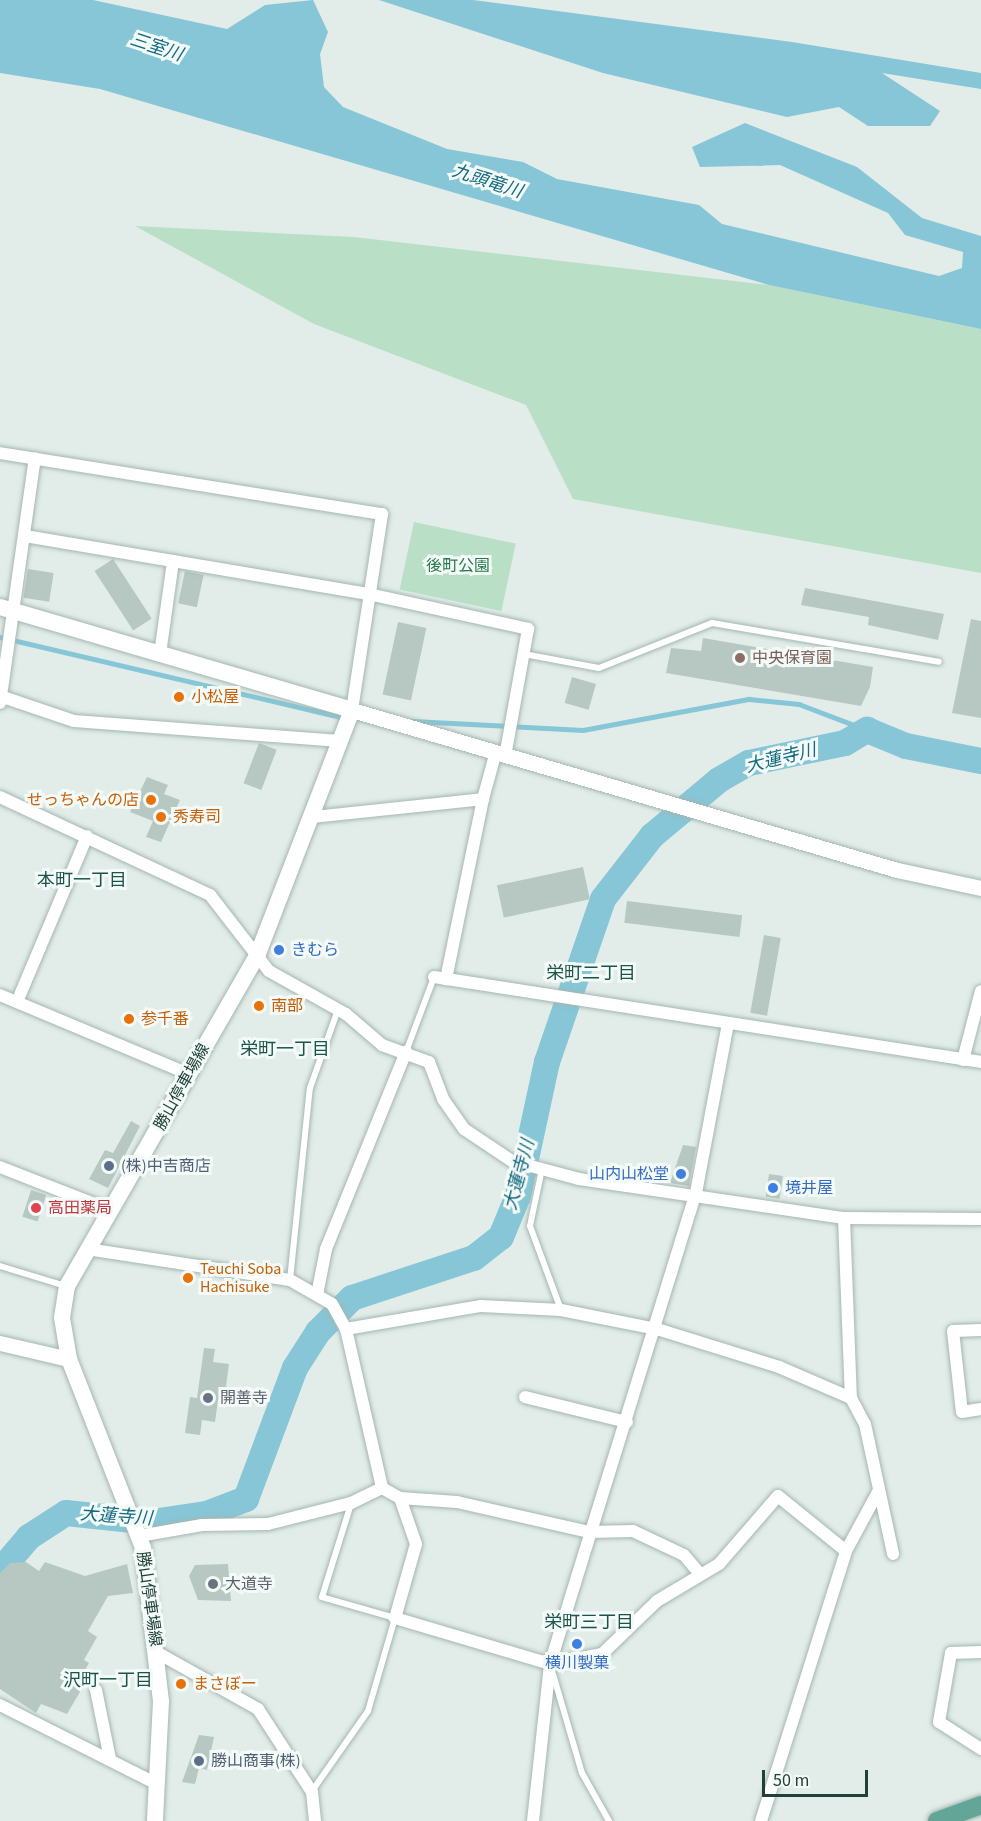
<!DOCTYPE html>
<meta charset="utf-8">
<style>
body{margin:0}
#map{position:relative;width:981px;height:1821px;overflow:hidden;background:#e2ede9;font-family:"Source Sans 3","Noto Sans JP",sans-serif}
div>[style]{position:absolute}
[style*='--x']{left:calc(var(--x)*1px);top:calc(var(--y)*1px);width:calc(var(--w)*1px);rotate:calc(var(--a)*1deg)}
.green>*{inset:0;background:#b9e0c6;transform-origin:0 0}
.water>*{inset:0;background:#86c6d7}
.stream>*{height:4.5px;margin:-2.25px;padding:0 2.25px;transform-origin:2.25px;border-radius:2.25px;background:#86c6d7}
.river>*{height:26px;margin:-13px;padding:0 13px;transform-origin:13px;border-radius:13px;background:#86c6d7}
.building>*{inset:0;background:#b7c8c2;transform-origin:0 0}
.roads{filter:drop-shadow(0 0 2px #a4b6b1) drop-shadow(0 0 2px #a4b6b1)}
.service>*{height:6px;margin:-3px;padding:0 3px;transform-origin:3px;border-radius:3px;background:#fff}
.minor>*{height:12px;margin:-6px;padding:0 6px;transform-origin:6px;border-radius:6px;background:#fff}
.tertiary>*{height:15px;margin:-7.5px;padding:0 7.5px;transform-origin:7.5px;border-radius:7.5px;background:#fff}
.secondary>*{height:16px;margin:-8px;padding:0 8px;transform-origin:8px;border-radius:8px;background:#fff}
.primary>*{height:18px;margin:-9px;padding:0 9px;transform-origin:9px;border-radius:9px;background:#63a698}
.dots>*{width:16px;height:16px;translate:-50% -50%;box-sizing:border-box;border:3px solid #f3faf7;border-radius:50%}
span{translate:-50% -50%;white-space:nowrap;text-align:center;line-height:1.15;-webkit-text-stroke:6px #f3faf7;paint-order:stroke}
.park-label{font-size:16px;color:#277a4b}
.education-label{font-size:16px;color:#785e54}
.left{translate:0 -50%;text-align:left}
.food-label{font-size:16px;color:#c56008}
.right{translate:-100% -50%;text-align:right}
.shop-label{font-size:16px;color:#366cbe}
.street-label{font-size:16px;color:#204039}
.service-label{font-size:16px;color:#4e5e75}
.health-label{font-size:16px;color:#be3a42}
.worship-label{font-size:16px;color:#5b616d}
.water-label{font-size:18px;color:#166a81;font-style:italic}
.neighbourhood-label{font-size:18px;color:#1b5449}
.scale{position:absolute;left:762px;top:1770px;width:106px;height:27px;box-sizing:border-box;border:3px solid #204039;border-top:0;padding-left:8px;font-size:18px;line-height:21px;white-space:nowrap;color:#204039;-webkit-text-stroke:4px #f3faf7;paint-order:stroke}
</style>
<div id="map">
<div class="green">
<i style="clip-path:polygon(135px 226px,354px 237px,769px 285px,981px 329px,981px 573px,573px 499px,526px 405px,314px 324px)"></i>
<i style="left:414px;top:522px;width:104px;height:69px;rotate:12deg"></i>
</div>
<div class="water">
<i style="clip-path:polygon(0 0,93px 0,227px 29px,265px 5px,313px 0,328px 32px,320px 54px,324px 87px,343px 107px,447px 149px,523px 162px,557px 179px,699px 205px,722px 224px,939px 276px,962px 268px,963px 252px,905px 235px,888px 213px,780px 165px,700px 167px,692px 147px,745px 123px,857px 167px,922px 218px,981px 236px,981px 329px,769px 285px,100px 89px,0 73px)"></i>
<i style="clip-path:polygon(379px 0,473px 0,792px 42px,981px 73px,981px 89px,882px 73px,940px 111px,930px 126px,868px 126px,839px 107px,787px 117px,603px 73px)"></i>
</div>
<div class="stream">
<i style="--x:0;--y:637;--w:354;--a:13.2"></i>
<i style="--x:413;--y:721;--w:170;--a:3"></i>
<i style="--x:583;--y:730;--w:169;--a:-10.6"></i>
<i style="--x:749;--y:699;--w:50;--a:5.7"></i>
<i style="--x:799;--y:704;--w:73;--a:20.9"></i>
</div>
<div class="river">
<i style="--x:0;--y:1571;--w:45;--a:-49.5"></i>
<i style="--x:29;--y:1537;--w:44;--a:-33"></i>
<i style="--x:66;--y:1513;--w:86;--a:6"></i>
<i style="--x:152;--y:1522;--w:56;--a:-8.3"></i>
<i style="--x:207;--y:1514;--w:42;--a:-21"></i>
<i style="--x:246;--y:1499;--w:140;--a:-69.5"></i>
<i style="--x:295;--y:1368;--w:43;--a:-57.4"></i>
<i style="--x:318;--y:1332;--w:48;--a:-45"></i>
<i style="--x:352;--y:1298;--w:128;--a:-18.2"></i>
<i style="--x:474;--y:1258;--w:34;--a:-38"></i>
<i style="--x:501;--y:1237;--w:44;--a:-67.5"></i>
<i style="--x:518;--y:1196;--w:137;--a:-77.8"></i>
<i style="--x:547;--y:1062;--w:172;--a:-71"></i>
<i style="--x:603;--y:899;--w:80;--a:-52.1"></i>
<i style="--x:652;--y:836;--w:87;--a:-39.9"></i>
<i style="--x:719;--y:780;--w:34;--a:-30"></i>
<i style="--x:749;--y:763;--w:98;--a:-11.8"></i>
<i style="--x:845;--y:743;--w:26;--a:-31"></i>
<i style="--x:867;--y:730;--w:42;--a:22.3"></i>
<i style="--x:906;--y:746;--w:76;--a:11.3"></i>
</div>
<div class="building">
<i style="left:113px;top:559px;width:71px;height:22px;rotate:57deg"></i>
<i style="left:28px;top:569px;width:26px;height:29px;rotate:9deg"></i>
<i style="left:185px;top:571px;width:19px;height:33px;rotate:12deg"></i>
<i style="clip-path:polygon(805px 588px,944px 614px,938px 640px,868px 625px,869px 617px,801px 605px)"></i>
<i style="clip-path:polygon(971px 619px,981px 621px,981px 718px,952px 713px)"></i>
<i style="left:398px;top:622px;width:29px;height:74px;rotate:12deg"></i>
<i style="clip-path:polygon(703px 638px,873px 667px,870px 687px,861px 706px,666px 673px,671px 648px,701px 651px)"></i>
<i style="left:572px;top:677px;width:25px;height:27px;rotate:16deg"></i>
<i style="left:259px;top:743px;width:19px;height:43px;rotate:21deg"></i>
<i style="clip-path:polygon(147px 777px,168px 785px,164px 794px,180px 800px,161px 842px,146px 837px,153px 821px,130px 812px)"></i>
<i style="left:583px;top:867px;width:33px;height:88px;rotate:78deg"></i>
<i style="left:627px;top:901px;width:116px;height:22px;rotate:7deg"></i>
<i style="left:764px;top:935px;width:17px;height:79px;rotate:10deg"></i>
<i style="clip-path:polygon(131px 1121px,140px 1126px,108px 1188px,89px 1179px,105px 1150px,113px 1153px)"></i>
<i style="clip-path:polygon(683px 1145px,696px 1147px,689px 1186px,670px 1183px)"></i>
<i style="left:769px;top:1174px;width:14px;height:23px;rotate:8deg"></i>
<i style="left:31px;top:1190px;width:16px;height:28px;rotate:18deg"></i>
<i style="clip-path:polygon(204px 1348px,215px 1349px,213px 1362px,229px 1364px,224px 1401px,218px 1400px,215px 1422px,202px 1420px,200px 1435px,185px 1433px,190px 1397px,197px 1398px)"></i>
<i style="clip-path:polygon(26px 1562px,39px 1571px,45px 1562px,85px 1576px,127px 1564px,133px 1593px,108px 1596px,88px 1631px,97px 1637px,84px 1660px,89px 1663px,78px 1682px,84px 1685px,67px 1714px,41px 1704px,36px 1713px,0 1689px,0 1573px,10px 1563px)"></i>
<i style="clip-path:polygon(228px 1564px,231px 1601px,198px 1600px,189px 1576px,195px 1565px)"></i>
<i style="clip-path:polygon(199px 1735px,214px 1737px,207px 1770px,199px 1768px,195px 1784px,182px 1782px)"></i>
</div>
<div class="roads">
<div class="service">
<i style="--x:524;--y:654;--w:76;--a:10.6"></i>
<i style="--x:599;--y:668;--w:122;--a:-21.7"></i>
<i style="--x:712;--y:623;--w:230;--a:9.7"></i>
<i style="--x:406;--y:1052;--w:80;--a:-69.5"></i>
<i style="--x:542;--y:1169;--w:58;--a:101.9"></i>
<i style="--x:530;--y:1226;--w:90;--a:69.7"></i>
<i style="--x:0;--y:1266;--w:69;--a:16.9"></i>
<i style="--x:290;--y:1280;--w:193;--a:-84.1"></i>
<i style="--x:310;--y:1088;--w:83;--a:-70.3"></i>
<i style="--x:553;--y:1674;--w:103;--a:73.7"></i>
<i style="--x:582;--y:1773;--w:55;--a:60.6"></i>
<i style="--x:312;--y:1791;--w:98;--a:-55"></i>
<i style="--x:368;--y:1711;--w:97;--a:-73.8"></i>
<i style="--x:395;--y:1618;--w:76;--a:-164"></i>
<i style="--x:322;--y:1597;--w:97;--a:-72.7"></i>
</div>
<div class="minor">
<i style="--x:0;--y:453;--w:387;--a:9.1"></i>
<i style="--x:382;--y:514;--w:198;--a:98.7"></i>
<i style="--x:25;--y:536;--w:348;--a:9.6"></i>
<i style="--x:368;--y:594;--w:164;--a:12.3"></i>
<i style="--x:528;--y:629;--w:130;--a:100.2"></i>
<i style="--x:160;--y:654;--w:94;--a:-82"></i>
<i style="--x:0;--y:696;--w:78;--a:18.7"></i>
<i style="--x:74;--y:721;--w:267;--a:4.3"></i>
<i style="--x:0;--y:703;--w:247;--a:-81.9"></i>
<i style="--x:0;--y:797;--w:232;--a:25"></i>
<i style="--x:210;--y:895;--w:96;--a:52.2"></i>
<i style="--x:269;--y:971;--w:88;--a:29.2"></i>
<i style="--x:346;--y:1014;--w:48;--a:40.7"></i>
<i style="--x:382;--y:1045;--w:50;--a:19.9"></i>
<i style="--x:429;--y:1062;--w:40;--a:69"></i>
<i style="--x:443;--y:1099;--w:37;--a:55"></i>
<i style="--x:464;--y:1129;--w:58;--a:33.7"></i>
<i style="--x:512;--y:1161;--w:69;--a:15"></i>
<i style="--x:579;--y:1179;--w:268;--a:8.4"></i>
<i style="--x:844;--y:1218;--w:137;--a:0.4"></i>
<i style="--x:483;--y:799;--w:46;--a:-74.7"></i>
<i style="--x:313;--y:817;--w:171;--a:-6"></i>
<i style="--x:483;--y:799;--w:184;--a:101.6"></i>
<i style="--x:434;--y:977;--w:554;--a:8.83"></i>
<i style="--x:0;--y:995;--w:205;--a:22.7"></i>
<i style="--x:17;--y:1002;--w:180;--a:-67.1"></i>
<i style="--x:963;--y:1060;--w:71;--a:-75.4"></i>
<i style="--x:0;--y:1167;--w:118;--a:21.4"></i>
<i style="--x:844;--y:1218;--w:180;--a:87.8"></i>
<i style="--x:851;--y:1398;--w:30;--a:62"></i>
<i style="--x:865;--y:1424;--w:133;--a:77.8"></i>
<i style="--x:87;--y:1249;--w:205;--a:8.7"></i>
<i style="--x:290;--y:1280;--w:48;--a:29.7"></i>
<i style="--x:332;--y:1304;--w:29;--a:61"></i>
<i style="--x:346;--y:1329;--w:163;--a:77.2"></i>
<i style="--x:382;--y:1488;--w:21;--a:29"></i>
<i style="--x:400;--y:1498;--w:57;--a:4"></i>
<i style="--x:457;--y:1502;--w:135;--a:12.8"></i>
<i style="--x:589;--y:1532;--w:44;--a:-1.3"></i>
<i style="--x:633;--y:1531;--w:56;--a:25.2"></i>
<i style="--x:684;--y:1555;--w:25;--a:50"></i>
<i style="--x:317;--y:1295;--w:47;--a:-78.9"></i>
<i style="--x:326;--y:1249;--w:213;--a:-67.9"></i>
<i style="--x:346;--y:1329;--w:137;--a:-9.7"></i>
<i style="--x:481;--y:1306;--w:80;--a:2.9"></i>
<i style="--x:561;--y:1310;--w:98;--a:11.2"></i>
<i style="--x:657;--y:1329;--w:128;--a:17.3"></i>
<i style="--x:779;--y:1367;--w:78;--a:23.3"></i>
<i style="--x:981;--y:1330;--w:28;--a:178"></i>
<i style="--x:953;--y:1331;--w:81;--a:83.7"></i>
<i style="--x:962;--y:1412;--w:19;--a:-9"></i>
<i style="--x:525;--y:1397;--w:105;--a:13.8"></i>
<i style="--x:400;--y:1498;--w:49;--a:70.8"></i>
<i style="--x:416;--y:1544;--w:77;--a:105.8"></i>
<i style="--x:395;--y:1618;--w:162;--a:16.5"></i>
<i style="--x:550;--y:1664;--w:53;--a:-10.9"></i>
<i style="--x:602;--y:1654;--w:76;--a:-43.9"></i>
<i style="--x:657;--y:1601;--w:72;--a:-30.8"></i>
<i style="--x:719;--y:1564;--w:90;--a:-49.1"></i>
<i style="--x:778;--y:1496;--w:87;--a:39"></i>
<i style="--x:139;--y:1536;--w:64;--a:-9.9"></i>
<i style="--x:202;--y:1525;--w:66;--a:-0.9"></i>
<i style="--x:268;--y:1524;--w:86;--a:-14.2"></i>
<i style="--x:351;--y:1503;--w:34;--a:-26"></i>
<i style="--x:156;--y:1652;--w:117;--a:29.2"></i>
<i style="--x:258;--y:1709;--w:99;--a:57"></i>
<i style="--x:312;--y:1792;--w:29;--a:84"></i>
<i style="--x:981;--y:1652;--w:30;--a:178"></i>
<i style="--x:951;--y:1653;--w:70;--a:99.9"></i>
<i style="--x:939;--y:1722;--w:50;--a:32.7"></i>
<i style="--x:96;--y:1690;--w:70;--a:78.5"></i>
<i style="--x:0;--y:1705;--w:176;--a:26.7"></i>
<i style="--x:533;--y:1821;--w:158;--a:-83.8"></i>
<i style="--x:550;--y:1664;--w:493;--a:-72.8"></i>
<i style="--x:696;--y:1193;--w:173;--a:-79.3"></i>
<i style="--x:761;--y:1821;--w:283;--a:-72.5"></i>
<i style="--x:846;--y:1551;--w:69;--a:-61.6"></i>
</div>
<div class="tertiary">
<i style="--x:352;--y:710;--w:568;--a:16.36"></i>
<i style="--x:897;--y:870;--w:86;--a:12.1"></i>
<i style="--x:0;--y:1343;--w:71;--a:13.1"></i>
</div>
<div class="secondary">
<i style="--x:0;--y:607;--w:367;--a:16.3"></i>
<i style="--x:352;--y:710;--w:261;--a:111.1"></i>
<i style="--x:258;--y:954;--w:383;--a:119.9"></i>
<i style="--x:67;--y:1286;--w:32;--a:99"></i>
<i style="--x:62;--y:1318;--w:42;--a:80.3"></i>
<i style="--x:69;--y:1359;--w:203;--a:68.6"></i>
<i style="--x:143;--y:1548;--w:154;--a:83.3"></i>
<i style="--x:161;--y:1701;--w:120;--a:92.9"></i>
</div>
<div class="primary">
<i style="--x:937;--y:1821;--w:47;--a:-20"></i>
</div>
</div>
<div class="dots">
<i style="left:740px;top:658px;background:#8d6e63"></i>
<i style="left:179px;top:697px;background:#e8710a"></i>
<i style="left:151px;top:800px;background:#e8710a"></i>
<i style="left:161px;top:817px;background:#e8710a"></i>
<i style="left:279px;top:950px;background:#3f7fe0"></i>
<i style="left:259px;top:1006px;background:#e8710a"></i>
<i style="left:129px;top:1019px;background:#e8710a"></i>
<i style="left:109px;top:1166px;background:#5c6f8a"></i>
<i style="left:681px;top:1174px;background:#3f7fe0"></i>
<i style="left:773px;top:1188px;background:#3f7fe0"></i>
<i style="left:36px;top:1208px;background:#e0444e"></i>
<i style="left:188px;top:1278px;background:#e8710a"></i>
<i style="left:208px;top:1398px;background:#6b7280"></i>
<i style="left:213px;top:1584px;background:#6b7280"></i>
<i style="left:577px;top:1644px;background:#3f7fe0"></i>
<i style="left:181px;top:1684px;background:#e8710a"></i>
<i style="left:199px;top:1761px;background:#5c6f8a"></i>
</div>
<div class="park-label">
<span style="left:458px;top:566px">後町公園</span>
</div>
<div class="education-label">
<span class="left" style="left:752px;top:658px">中央保育園</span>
</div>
<div class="food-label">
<span class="left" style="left:191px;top:697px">小松屋</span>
<span class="right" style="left:139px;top:800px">せっちゃんの店</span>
<span class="left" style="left:173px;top:817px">秀寿司</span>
<span class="left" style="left:271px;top:1006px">南部</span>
<span class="left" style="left:141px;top:1019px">参千番</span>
<span class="left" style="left:200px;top:1278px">Teuchi Soba<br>Hachisuke</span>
<span class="left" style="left:193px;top:1684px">まさぼー</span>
</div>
<div class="shop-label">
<span class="left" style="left:291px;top:950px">きむら</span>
<span class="right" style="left:669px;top:1174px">山内山松堂</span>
<span class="left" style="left:785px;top:1188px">境井屋</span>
<span style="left:577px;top:1663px">横川製菓</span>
</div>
<div class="street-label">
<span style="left:182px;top:1087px;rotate:-61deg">勝山停車場線</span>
<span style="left:149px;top:1599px;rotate:82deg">勝山停車場線</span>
</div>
<div class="service-label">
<span class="left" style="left:121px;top:1166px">(株)中吉商店</span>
<span class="left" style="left:211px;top:1761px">勝山商事(株)</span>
</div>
<div class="health-label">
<span class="left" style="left:48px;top:1208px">高田薬局</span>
</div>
<div class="worship-label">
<span class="left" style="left:220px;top:1398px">開善寺</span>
<span class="left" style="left:225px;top:1584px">大道寺</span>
</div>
<div class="water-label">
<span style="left:156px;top:48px;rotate:18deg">三室川</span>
<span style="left:487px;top:182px;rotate:18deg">九頭竜川</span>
<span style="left:781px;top:759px;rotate:-14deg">大蓮寺川</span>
<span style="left:520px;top:1175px;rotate:-75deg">大蓮寺川</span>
<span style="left:116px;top:1517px;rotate:4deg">大蓮寺川</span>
</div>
<div class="neighbourhood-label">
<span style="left:82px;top:881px">本町一丁目</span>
<span style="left:591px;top:974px">栄町二丁目</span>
<span style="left:285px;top:1050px">栄町一丁目</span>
<span style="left:589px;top:1623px">栄町三丁目</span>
<span style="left:108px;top:1681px">沢町一丁目</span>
</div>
<div class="scale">50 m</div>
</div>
